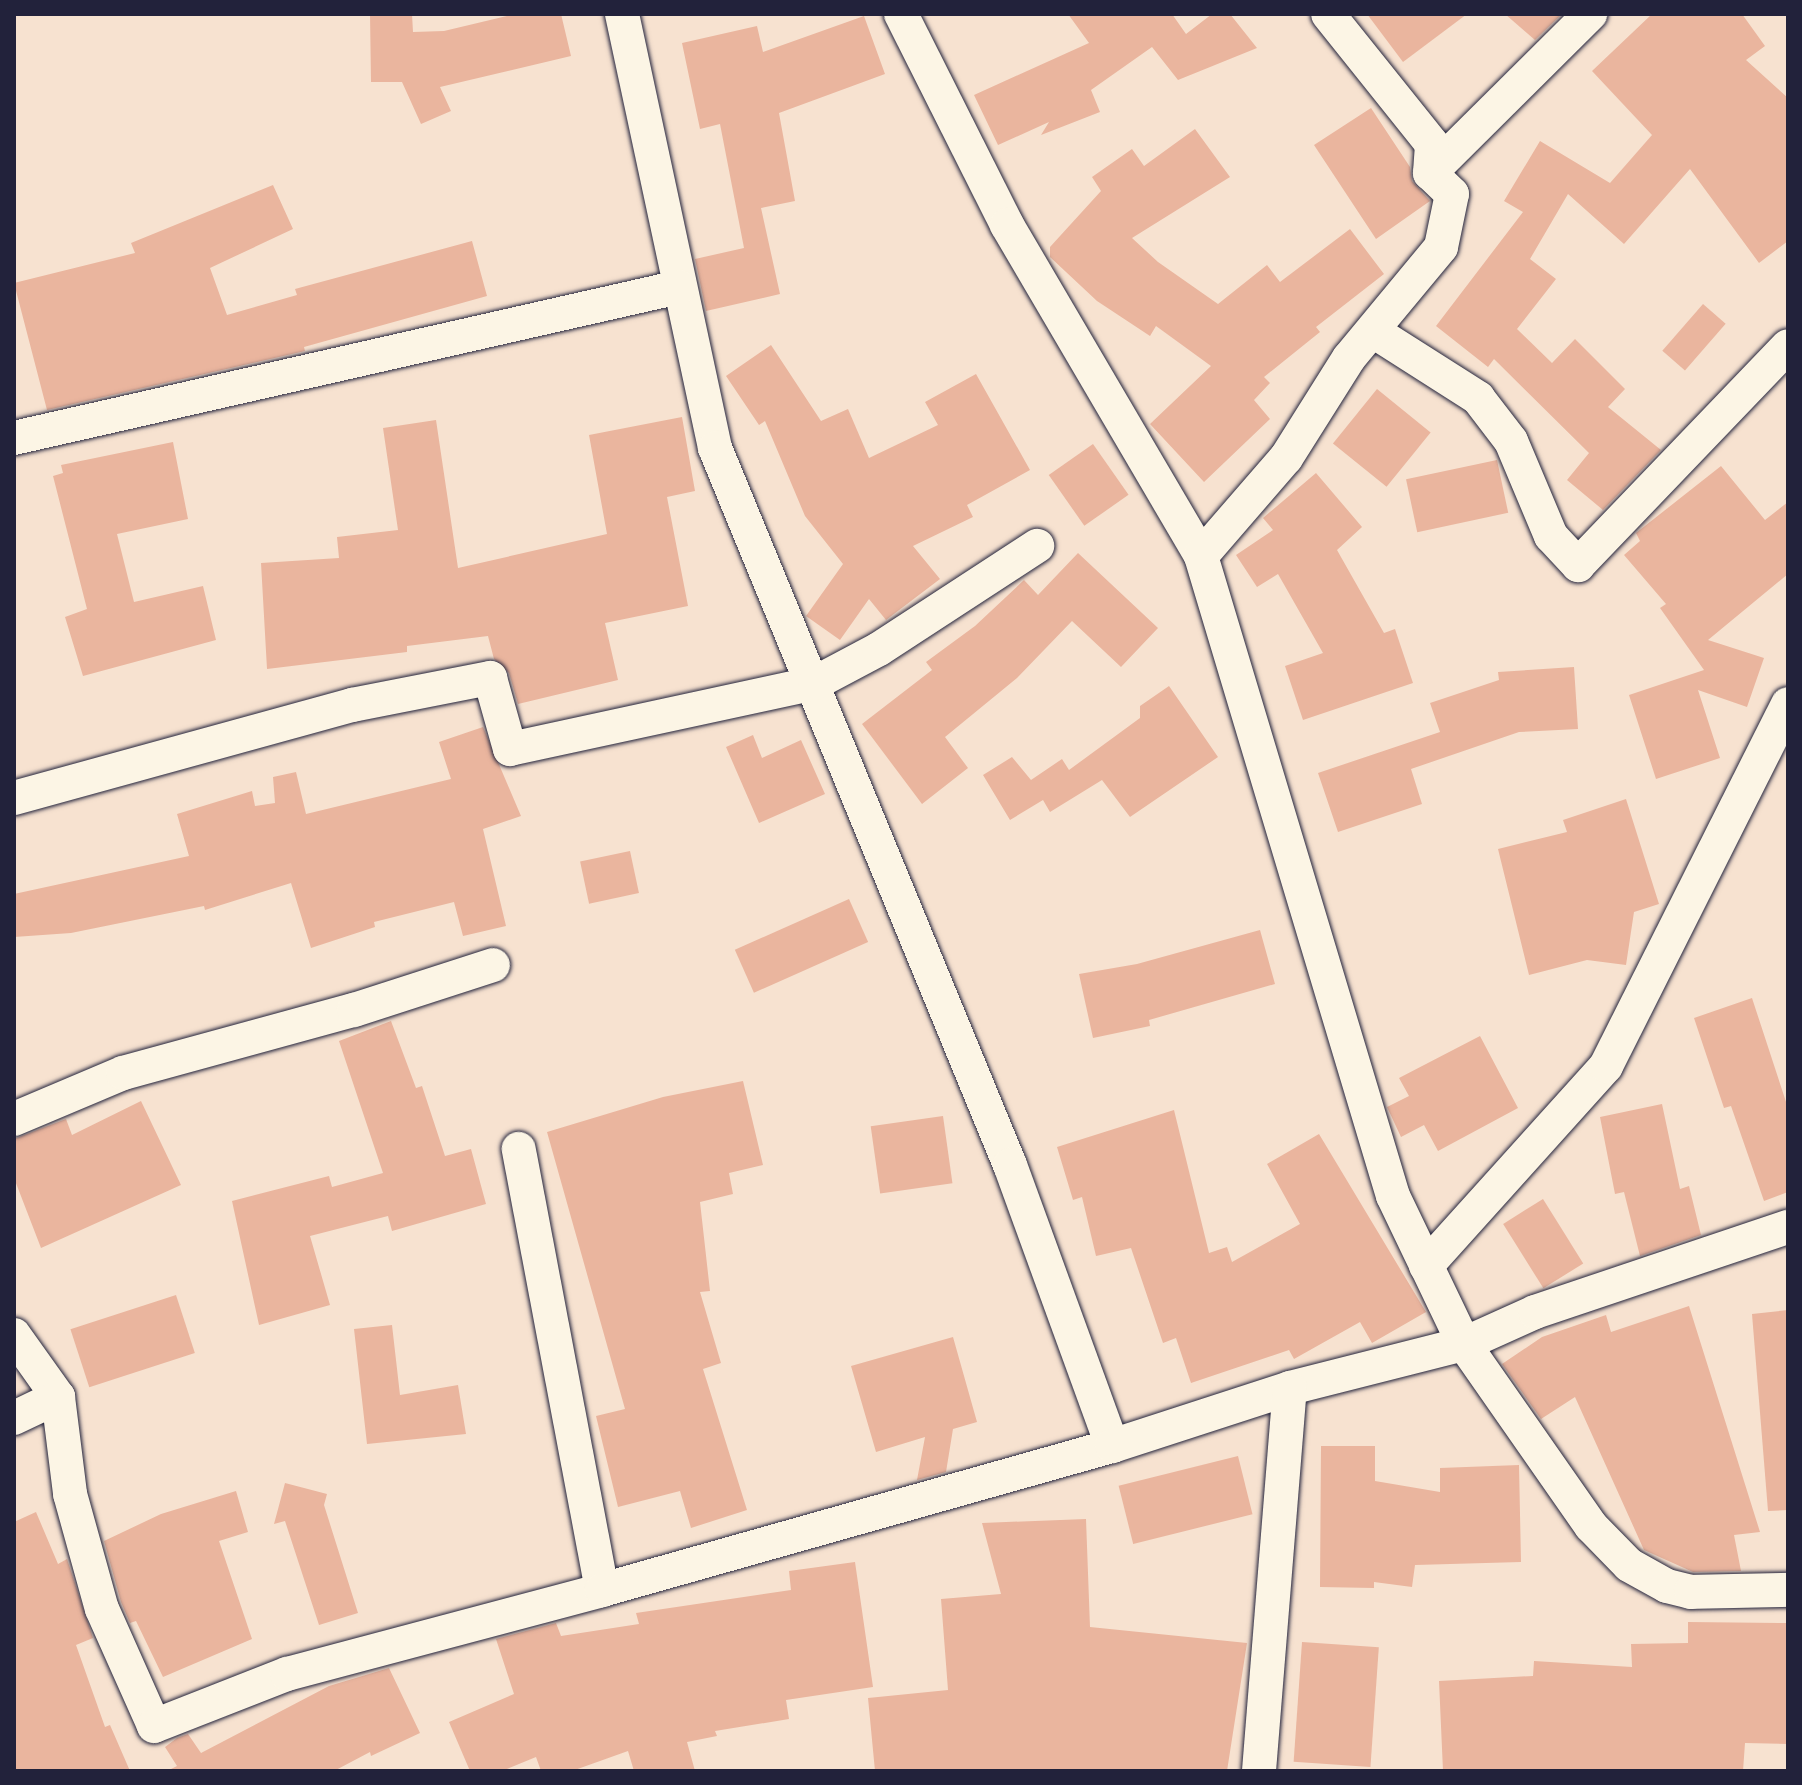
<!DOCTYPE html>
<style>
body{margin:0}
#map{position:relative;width:1802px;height:1785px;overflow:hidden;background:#f7e2d0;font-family:"Indie Flower",sans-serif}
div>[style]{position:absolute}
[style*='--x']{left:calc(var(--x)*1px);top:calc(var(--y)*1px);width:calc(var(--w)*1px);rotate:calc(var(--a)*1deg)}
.building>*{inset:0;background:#eab59e;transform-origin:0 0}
.roads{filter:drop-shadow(0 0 2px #22223b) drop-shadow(0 0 2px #22223b)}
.minor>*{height:34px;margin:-17px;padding:0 17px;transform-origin:17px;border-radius:17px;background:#fcf5e5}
span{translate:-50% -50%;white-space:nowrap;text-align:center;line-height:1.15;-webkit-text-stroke:8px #fcf5e5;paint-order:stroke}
.frame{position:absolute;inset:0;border:16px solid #22223b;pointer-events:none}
</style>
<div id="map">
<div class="building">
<i style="clip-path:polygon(370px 14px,412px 14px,413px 32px,444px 31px,515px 14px,561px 14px,571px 56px,440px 87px,451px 111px,421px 124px,402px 82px,371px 82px)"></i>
<i style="clip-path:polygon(1068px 14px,1172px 14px,1186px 34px,1212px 14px,1230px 14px,1257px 48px,1178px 80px,1152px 47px,1091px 90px,1100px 112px,1041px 135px,1049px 122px,998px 145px,974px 95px,1089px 43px)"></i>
<i style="clip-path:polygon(1367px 14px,1467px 14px,1403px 62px)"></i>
<i style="clip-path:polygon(1505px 14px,1562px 14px,1535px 40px)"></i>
<i style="clip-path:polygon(1652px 14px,1742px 14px,1765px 46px,1746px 60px,1788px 98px,1788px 241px,1759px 263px,1690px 169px,1624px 244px,1568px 194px,1530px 259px,1556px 279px,1517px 329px,1552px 363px,1575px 339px,1625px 389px,1608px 407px,1661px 450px,1603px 510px,1567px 480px,1589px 453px,1494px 359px,1488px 367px,1436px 326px,1523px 212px,1504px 201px,1540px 141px,1610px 183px,1652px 135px,1592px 71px)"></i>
<i style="clip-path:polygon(864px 16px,885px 74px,779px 113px,795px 201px,761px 208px,780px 294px,706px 311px,695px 259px,744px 248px,720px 124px,700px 129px,682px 43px,757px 26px,763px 52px)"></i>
<i style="clip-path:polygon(1371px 108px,1410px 167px,1412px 181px,1430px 201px,1376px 239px,1314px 145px)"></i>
<i style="clip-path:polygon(1195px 129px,1230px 177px,1132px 238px,1158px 262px,1218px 304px,1267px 265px,1280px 282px,1350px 229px,1384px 274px,1316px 327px,1320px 332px,1264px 377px,1270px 383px,1254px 400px,1270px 419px,1204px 482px,1150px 424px,1211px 366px,1156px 326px,1150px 336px,1097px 301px,1050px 257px,1050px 247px,1101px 191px,1092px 177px,1132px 149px,1144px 166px)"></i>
<i style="clip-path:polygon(273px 185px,293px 229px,210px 268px,227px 315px,297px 295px,295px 289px,472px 241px,487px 296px,304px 347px,305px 351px,47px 410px,14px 283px,135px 253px,131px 243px)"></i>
<i style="left:1703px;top:304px;width:30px;height:62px;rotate:41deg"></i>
<i style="clip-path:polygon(771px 345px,821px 421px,848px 409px,869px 458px,938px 425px,925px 402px,976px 374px,1030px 470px,967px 505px,973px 517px,913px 546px,940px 579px,886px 620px,869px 599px,840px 640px,806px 616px,843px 564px,805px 516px,765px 421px,759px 425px,726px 376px)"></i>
<i style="left:1377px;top:389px;width:69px;height:70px;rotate:39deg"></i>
<i style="clip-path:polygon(682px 417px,695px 491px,667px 497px,688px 606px,605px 623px,618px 680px,518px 704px,509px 673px,494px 659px,488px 636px,407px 646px,407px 652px,267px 669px,261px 563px,339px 558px,337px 537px,398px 530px,383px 428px,436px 420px,458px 568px,607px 534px,589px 435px)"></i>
<i style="clip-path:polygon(173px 442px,188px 519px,117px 534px,134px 602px,203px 586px,216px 640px,83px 676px,65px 617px,87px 609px,53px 476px,63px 473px,61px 465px)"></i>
<i style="left:1093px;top:444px;width:62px;height:54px;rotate:55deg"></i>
<i style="left:1497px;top:460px;width:54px;height:93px;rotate:78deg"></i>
<i style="clip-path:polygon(1721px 466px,1765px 520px,1788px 502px,1788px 574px,1708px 640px,1764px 658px,1747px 707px,1698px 690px,1720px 758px,1656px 779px,1629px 695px,1704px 670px,1660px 608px,1666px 604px,1624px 555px,1640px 541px,1636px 533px)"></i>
<i style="clip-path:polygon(1316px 473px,1362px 527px,1337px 550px,1384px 633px,1395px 629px,1413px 683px,1303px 720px,1285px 666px,1323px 653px,1278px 574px,1257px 587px,1236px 555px,1273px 530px,1263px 518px)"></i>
<i style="clip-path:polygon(1078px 553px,1158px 628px,1121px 667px,1072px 621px,1017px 678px,945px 737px,968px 768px,922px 804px,862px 724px,932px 670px,926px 662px,975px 626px,1024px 580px,1038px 595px)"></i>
<i style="clip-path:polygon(1574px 667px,1578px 729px,1519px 732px,1411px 769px,1422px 804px,1338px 832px,1318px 773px,1440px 732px,1430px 703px,1499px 680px,1498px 672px)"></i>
<i style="clip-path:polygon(1169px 686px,1218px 757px,1130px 817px,1102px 780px,1050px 812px,1043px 800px,1010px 820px,983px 775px,1012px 757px,1031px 780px,1062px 759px,1069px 770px,1140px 718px,1140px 706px)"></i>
<i style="clip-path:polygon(483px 727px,521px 816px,483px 829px,506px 926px,463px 936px,454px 902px,374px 922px,375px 927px,311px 948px,291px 883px,205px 910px,204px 906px,71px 933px,14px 937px,14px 894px,189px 856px,177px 814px,252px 791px,255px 806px,275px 803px,273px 777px,296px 772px,306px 814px,451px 779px,439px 742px)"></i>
<i style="clip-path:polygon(753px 735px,762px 758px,801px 740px,825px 794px,759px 823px,726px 747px)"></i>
<i style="clip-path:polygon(1626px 799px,1659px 904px,1634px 912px,1626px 965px,1587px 960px,1529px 975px,1498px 849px,1567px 832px,1563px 820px)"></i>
<i style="left:630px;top:851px;width:43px;height:51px;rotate:78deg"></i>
<i style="left:849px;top:899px;width:47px;height:125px;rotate:66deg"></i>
<i style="clip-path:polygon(1260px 930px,1275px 984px,1149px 1020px,1150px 1026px,1093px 1038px,1079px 974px,1137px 964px)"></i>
<i style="clip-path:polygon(1752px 998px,1788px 1108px,1788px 1192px,1764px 1201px,1731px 1106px,1724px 1108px,1694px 1018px)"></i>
<i style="clip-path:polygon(391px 1021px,416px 1088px,422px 1086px,445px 1156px,471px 1149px,486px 1204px,392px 1231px,388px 1216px,310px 1236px,330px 1305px,259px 1325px,232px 1201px,329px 1176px,332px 1187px,383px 1173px,339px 1041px)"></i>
<i style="clip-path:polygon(1480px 1036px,1518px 1108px,1438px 1151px,1424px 1125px,1401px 1137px,1387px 1107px,1409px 1096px,1399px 1078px)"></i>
<i style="clip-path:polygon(743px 1081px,763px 1165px,729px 1173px,733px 1194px,700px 1202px,710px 1291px,700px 1292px,721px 1363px,703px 1369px,747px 1510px,691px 1528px,680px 1491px,618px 1507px,596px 1416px,625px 1409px,547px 1132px,663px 1097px)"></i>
<i style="clip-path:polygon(141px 1101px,181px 1185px,41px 1248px,14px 1178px,14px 1139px,66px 1119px,72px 1135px)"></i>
<i style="clip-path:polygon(1662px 1104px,1680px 1189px,1689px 1186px,1701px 1235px,1640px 1256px,1624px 1192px,1615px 1194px,1600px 1117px)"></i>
<i style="clip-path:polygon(1174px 1110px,1209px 1253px,1227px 1247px,1232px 1262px,1300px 1224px,1267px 1164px,1319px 1134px,1426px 1312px,1372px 1343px,1360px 1322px,1294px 1359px,1289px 1350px,1191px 1383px,1176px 1338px,1163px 1343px,1131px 1248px,1096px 1256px,1082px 1197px,1073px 1200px,1057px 1147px)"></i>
<i style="left:943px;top:1116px;width:68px;height:73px;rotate:82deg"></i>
<i style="left:1543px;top:1199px;width:76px;height:47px;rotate:58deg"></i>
<i style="left:176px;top:1295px;width:61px;height:111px;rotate:72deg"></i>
<i style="clip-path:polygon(1689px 1306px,1760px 1532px,1734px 1535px,1741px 1571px,1693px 1572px,1644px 1550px,1575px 1397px,1541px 1419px,1502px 1364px,1542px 1337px,1606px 1315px,1611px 1332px)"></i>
<i style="clip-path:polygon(1788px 1310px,1788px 1510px,1768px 1511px,1752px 1314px)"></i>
<i style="clip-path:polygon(392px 1325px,400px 1395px,458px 1385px,466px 1434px,367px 1444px,354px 1329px)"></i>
<i style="clip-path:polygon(953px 1337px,977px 1422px,953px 1429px,946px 1472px,917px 1480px,925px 1437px,876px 1452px,851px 1366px)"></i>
<i style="clip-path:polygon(1321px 1446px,1375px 1446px,1375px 1481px,1440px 1492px,1440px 1468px,1519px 1465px,1521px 1562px,1415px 1565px,1412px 1587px,1374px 1582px,1374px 1588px,1320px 1587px)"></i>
<i style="left:1238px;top:1456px;width:60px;height:123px;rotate:76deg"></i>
<i style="clip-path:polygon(285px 1483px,327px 1494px,324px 1505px,358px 1613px,319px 1625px,285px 1521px,274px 1524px)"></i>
<i style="clip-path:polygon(236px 1491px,248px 1532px,219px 1541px,252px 1639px,163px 1677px,136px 1621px,130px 1623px,121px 1602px,104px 1541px,161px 1514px)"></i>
<i style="clip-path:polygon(36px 1512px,58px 1564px,67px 1559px,93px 1638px,76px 1645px,105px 1727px,110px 1725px,130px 1771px,14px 1771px,14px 1522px)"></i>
<i style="clip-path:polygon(1086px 1519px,1090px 1627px,1247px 1643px,1227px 1771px,875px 1771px,868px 1698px,948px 1690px,941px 1599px,1001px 1594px,982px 1523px)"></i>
<i style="clip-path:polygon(855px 1562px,873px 1687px,786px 1700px,789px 1719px,715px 1731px,717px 1736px,687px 1742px,695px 1771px,634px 1771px,628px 1751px,572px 1771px,541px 1771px,536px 1757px,502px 1771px,470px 1771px,449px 1722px,514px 1694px,496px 1639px,556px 1623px,561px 1636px,639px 1624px,636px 1613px,791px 1590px,789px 1571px)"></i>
<i style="clip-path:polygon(1688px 1622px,1788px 1623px,1788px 1744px,1745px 1743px,1743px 1771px,1443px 1771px,1439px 1681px,1533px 1676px,1534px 1661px,1632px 1667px,1631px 1644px,1688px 1643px)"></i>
<i style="left:1302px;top:1642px;width:77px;height:120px;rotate:4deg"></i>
<i style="clip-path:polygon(389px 1668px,420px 1733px,371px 1756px,370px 1752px,334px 1771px,167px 1771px,177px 1766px,165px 1747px,177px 1738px,188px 1734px,201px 1753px,329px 1686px)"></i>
</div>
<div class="roads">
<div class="minor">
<i style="--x:622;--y:14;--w:444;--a:77.9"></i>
<i style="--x:715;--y:448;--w:775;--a:67.64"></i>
<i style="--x:1010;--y:1165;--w:299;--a:70"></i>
<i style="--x:901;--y:14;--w:236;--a:63.3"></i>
<i style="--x:1007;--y:225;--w:384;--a:59.6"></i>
<i style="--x:1201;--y:556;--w:668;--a:73.3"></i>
<i style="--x:1393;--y:1196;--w:164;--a:64.4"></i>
<i style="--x:1464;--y:1344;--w:222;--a:55.1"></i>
<i style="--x:1591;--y:1526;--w:54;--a:45.7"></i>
<i style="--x:1629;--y:1565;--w:43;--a:28.9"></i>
<i style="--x:1667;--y:1586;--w:25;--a:14"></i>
<i style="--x:1691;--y:1592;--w:97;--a:-1.2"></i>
<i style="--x:1430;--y:173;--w:226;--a:-44.8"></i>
<i style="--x:1373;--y:331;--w:125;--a:32.5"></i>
<i style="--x:1478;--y:398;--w:54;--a:52.5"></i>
<i style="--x:1511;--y:441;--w:103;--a:67.2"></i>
<i style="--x:1551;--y:536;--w:40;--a:47"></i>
<i style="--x:1578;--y:565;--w:303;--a:-46.2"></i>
<i style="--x:14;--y:438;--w:682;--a:-12.79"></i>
<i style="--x:1201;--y:556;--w:130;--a:-49.1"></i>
<i style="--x:1286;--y:458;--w:118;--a:-57.8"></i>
<i style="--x:1349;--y:358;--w:144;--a:-50.3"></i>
<i style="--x:1441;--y:247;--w:54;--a:-78.3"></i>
<i style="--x:1452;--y:194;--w:30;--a:-136"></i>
<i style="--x:1430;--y:173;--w:29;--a:-86"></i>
<i style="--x:1432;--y:144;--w:166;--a:-128.7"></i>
<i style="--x:14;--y:798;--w:351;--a:-15.4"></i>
<i style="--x:352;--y:705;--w:141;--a:-11.1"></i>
<i style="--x:490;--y:678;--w:74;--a:74.3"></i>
<i style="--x:510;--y:749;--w:312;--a:-12.2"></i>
<i style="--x:815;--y:683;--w:72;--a:-28"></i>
<i style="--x:879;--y:649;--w:189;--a:-33.1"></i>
<i style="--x:14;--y:1119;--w:118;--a:-22.9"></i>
<i style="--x:123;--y:1073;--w:239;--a:-15.3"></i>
<i style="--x:354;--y:1010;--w:146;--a:-17.9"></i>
<i style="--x:1426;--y:1266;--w:269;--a:-48"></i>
<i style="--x:1606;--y:1066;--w:405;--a:-63.3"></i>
<i style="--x:14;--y:1335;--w:76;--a:54.6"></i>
<i style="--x:14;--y:1418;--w:49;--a:-25.5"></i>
<i style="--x:58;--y:1397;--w:98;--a:82.9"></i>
<i style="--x:70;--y:1494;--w:119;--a:74.5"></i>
<i style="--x:102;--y:1609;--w:128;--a:66"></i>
<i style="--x:154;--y:1726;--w:143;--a:-21.4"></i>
<i style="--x:287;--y:1674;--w:326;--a:-14.9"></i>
<i style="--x:602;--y:1590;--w:449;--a:-100.7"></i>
<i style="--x:602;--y:1590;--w:530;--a:-15.77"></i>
<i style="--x:1112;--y:1446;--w:187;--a:-18"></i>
<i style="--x:1290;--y:1388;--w:179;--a:-14.2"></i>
<i style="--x:1464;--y:1344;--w:78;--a:-24.3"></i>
<i style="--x:1535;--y:1312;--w:267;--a:-18.6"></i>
<i style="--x:1259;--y:1771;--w:384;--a:-85.4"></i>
</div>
</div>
<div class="frame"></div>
</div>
